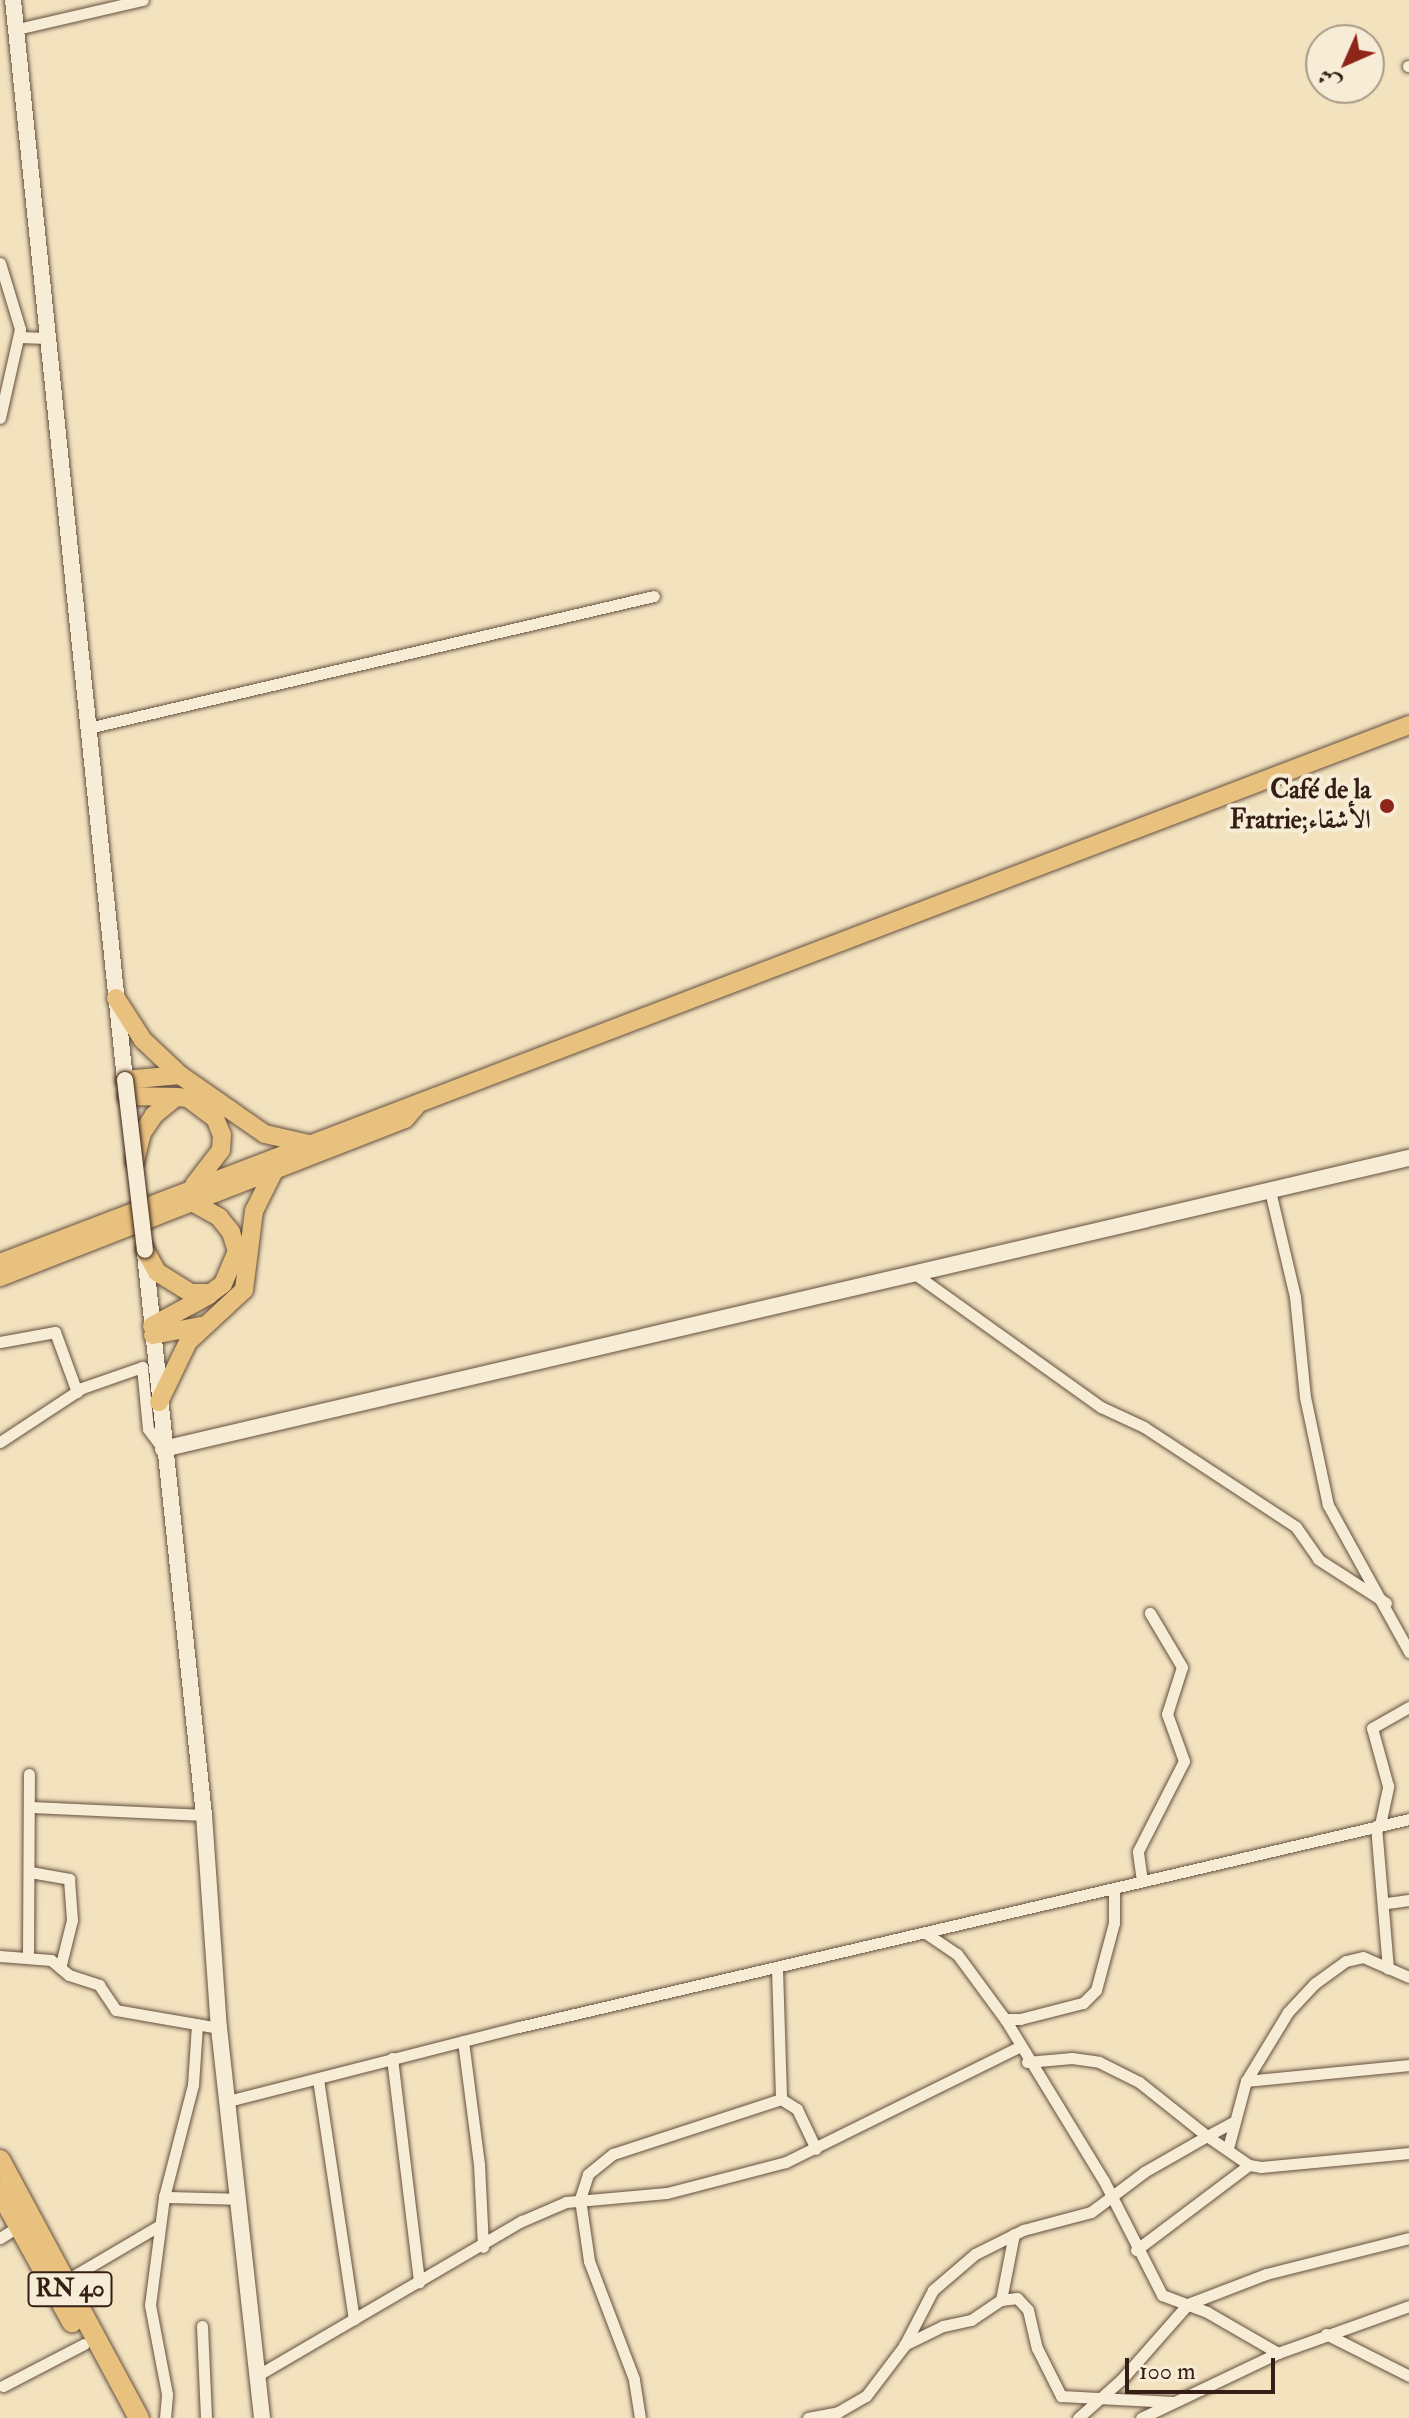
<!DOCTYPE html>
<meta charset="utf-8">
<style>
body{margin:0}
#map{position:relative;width:1409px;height:2418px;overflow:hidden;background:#f2e2be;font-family:"IM FELL Double Pica",Amiri,serif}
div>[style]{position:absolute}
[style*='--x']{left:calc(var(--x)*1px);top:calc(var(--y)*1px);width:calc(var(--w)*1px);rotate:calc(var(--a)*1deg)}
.roads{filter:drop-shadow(0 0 2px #644f40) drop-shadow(0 0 2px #644f40)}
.street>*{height:11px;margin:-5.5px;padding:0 5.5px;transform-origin:5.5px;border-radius:5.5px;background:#f7ecd5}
.secondary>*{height:16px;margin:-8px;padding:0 8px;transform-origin:8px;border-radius:8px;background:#f7ecd5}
.primary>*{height:18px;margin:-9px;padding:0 9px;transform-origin:9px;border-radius:9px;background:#e9c17f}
.highway>*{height:20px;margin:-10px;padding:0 10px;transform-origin:10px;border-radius:10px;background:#e9c17f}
.bridges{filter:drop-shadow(0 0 2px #341e16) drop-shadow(0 0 2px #341e16)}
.secondary-bridge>*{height:16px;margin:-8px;padding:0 8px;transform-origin:8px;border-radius:8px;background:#f7ecd5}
.dots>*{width:22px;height:22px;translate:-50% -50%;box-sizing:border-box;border:4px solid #f7ecd5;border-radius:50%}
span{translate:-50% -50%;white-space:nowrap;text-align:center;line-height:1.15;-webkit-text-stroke:8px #f7ecd5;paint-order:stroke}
.shield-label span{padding:2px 6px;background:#f7ecd5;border:2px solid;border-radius:6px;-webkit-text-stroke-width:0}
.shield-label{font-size:24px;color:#341e16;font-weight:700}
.poi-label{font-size:26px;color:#341e16;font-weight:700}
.right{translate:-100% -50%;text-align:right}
.north{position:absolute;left:1305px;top:24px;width:80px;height:80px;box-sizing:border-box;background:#f7ecd5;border:2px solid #a99a89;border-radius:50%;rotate:225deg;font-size:22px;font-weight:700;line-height:32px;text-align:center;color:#341e16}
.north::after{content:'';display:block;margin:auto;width:28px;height:36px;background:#8f2418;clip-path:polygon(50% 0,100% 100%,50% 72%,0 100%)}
.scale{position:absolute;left:1125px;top:2358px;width:150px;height:36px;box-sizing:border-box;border:4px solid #341e16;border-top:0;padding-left:10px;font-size:24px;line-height:28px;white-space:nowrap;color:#341e16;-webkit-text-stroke:6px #f7ecd5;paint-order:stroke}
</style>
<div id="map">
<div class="roads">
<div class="street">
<i style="--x:17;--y:29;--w:129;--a:-13"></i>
<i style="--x:1408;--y:66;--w:1;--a:0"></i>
<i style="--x:0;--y:263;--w:69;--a:73.1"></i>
<i style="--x:20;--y:329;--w:91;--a:102.7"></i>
<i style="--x:20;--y:337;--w:26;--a:2"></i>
<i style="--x:88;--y:728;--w:581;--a:-13.13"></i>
<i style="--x:1270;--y:1191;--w:109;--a:76.7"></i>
<i style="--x:1295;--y:1297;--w:100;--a:84.3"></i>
<i style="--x:1305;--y:1397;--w:110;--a:78"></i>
<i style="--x:1328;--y:1505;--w:168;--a:61.1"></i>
<i style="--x:915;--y:1274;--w:229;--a:35.6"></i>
<i style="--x:1101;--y:1407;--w:47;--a:24.9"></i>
<i style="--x:1144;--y:1427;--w:182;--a:33.3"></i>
<i style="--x:1296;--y:1527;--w:39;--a:55"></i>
<i style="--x:1318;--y:1559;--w:81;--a:32.9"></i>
<i style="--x:0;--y:1342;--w:56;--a:-10.3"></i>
<i style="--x:55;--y:1332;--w:64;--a:69.9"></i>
<i style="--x:0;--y:1442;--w:98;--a:-33.4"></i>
<i style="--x:82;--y:1388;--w:64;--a:-19.3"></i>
<i style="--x:142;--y:1367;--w:62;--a:84.5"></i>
<i style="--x:148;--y:1429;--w:25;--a:53"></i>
<i style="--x:32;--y:1807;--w:172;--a:2.7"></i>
<i style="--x:1380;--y:1825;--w:40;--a:-78"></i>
<i style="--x:1388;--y:1786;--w:60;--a:-105.4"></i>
<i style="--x:1372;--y:1728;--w:43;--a:-29.6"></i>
<i style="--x:1376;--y:1826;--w:143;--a:85.2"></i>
<i style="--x:30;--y:1872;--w:40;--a:10"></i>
<i style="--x:69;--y:1879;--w:41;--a:85.8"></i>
<i style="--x:72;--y:1920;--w:49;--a:104"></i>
<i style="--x:1142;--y:1881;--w:30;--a:-98"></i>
<i style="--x:1138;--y:1851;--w:101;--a:-62.9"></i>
<i style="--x:1184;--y:1761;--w:50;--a:-109.9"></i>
<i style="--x:1167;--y:1714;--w:49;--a:-72.3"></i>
<i style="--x:1182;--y:1667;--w:63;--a:-120.7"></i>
<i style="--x:1387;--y:1903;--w:22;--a:-8"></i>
<i style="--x:927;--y:1934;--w:36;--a:34"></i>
<i style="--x:957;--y:1954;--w:81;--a:53.6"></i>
<i style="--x:1005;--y:2019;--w:15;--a:0"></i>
<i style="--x:1020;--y:2019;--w:65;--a:-14.3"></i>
<i style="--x:1083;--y:2003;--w:18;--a:-45"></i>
<i style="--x:1096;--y:1990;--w:69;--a:-75"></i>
<i style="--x:1114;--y:1923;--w:34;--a:-90"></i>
<i style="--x:28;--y:1954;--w:180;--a:-89.7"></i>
<i style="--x:0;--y:1956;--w:51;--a:4.5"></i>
<i style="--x:51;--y:1960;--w:23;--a:40"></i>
<i style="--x:69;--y:1975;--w:32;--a:18"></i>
<i style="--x:99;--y:1985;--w:30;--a:56"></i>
<i style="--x:116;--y:2010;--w:105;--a:9.9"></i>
<i style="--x:777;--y:1969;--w:130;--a:88.2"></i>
<i style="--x:1005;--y:2019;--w:190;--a:58.6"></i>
<i style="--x:1104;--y:2181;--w:128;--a:63"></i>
<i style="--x:1162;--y:2295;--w:48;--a:20.7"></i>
<i style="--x:1207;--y:2312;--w:82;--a:30"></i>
<i style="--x:463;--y:2041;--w:124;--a:82.6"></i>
<i style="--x:479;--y:2164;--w:83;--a:87.2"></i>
<i style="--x:392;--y:2058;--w:226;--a:83.1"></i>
<i style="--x:1027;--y:2062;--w:45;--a:-5.1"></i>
<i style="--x:1072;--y:2058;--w:27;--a:8"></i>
<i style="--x:1099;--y:2062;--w:45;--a:26.6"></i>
<i style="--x:1139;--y:2082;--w:87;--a:38.5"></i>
<i style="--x:1207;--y:2136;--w:30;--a:-28"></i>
<i style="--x:318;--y:2079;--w:243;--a:81.5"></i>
<i style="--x:1246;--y:2081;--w:164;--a:-5.6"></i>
<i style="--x:228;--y:2101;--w:300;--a:-14.3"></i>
<i style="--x:519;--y:2027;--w:914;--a:-13.15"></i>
<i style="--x:1228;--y:2148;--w:69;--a:-75"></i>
<i style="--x:1246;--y:2081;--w:81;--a:-58.7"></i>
<i style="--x:1288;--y:2012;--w:38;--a:-47"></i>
<i style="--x:1314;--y:1984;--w:39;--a:-36"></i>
<i style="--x:1346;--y:1961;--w:17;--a:-13"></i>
<i style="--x:1363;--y:1957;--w:50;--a:23.5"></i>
<i style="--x:164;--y:2197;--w:75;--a:1.5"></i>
<i style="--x:0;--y:2238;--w:22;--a:-32"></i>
<i style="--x:1136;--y:2250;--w:141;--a:-37"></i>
<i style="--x:65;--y:2281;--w:110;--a:-30.5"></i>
<i style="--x:1001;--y:2300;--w:67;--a:-78.9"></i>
<i style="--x:202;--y:2326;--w:92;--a:87.5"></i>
<i style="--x:1326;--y:2334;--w:93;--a:26.8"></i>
<i style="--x:904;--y:2345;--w:43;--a:-26"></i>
<i style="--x:943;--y:2326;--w:29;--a:-12"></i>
<i style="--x:971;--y:2320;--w:36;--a:-34"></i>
<i style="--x:1001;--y:2300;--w:16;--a:-7"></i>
<i style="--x:1017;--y:2298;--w:16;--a:47"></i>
<i style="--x:1028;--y:2310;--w:39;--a:77"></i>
<i style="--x:1037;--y:2348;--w:54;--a:63.4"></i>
<i style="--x:1061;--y:2396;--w:112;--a:3.1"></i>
<i style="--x:258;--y:2375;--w:306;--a:-30.3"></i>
<i style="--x:522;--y:2221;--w:48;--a:-23.4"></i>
<i style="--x:566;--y:2202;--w:101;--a:-5.1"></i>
<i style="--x:667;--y:2193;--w:123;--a:-14.6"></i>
<i style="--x:786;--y:2162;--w:260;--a:-26.3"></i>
<i style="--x:3;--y:2386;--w:91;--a:-27.4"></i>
<i style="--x:165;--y:2418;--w:24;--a:-85"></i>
<i style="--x:167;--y:2394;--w:91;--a:-100.8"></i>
<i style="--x:150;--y:2305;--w:109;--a:-82.6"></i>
<i style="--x:164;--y:2197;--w:116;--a:-75.5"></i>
<i style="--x:193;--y:2085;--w:61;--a:-86.2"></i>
<i style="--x:640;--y:2418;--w:39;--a:-99"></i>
<i style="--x:634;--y:2379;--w:126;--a:-110.9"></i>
<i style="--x:589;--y:2261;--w:63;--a:-98.3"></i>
<i style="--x:580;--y:2199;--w:26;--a:-72"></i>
<i style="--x:588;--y:2174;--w:32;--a:-39"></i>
<i style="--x:613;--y:2154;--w:177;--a:-18.1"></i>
<i style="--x:781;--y:2099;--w:19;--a:32"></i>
<i style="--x:797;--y:2109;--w:44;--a:64.6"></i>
<i style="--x:808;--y:2418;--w:31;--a:-11"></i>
<i style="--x:838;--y:2412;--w:32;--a:-30"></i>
<i style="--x:866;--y:2396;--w:63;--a:-52.8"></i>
<i style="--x:904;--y:2346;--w:63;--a:-62.6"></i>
<i style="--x:933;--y:2290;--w:55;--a:-40.6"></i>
<i style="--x:975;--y:2254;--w:54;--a:-26.6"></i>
<i style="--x:1023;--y:2230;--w:70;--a:-14.8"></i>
<i style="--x:1091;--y:2212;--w:66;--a:-37"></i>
<i style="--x:1144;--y:2172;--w:73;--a:-29.7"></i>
<i style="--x:1207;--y:2136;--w:51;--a:34.6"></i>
<i style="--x:1249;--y:2165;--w:12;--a:9"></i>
<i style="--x:1261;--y:2167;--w:149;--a:-5.4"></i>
<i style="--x:1078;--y:2418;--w:57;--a:-41.5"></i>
<i style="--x:1121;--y:2380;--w:101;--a:-48.6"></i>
<i style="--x:1188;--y:2304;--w:84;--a:-21"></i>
<i style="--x:1266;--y:2274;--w:147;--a:-14.1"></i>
<i style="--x:1141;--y:2418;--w:152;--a:-25.4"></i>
<i style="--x:1278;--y:2353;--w:139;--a:-19.7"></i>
</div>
<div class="secondary">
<i style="--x:13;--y:0;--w:1086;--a:84.08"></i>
<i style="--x:145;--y:1254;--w:564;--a:84"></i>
<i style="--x:204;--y:1815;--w:214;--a:86"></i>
<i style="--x:219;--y:2028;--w:392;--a:83.7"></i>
<i style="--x:163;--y:1449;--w:1280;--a:-13.15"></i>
</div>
<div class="primary">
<i style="--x:116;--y:998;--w:50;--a:57.3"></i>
<i style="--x:143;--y:1040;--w:51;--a:43.4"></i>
<i style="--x:180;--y:1075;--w:103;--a:34.8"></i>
<i style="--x:265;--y:1134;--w:45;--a:12.8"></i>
<i style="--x:125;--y:1080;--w:55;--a:-5.2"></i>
<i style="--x:127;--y:1096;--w:49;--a:1.2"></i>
<i style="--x:135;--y:1161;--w:29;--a:-76"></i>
<i style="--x:142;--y:1133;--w:22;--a:-56"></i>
<i style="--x:154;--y:1115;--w:28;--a:-39"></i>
<i style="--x:176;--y:1097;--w:12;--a:5"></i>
<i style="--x:188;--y:1098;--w:34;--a:37"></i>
<i style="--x:215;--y:1118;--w:18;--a:68"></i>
<i style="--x:222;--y:1135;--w:15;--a:94"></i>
<i style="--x:221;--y:1150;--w:44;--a:127.6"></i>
<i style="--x:145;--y:1250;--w:25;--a:61"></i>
<i style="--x:157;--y:1272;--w:40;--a:32"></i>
<i style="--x:191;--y:1293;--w:20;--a:0"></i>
<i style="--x:211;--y:1293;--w:15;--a:-37"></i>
<i style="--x:223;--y:1284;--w:36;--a:-67"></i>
<i style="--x:237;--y:1251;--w:20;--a:-108"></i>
<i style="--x:231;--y:1232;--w:19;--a:-129"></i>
<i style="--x:219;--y:1217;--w:29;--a:-151"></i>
<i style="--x:0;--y:1263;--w:1508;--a:-20.9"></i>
<i style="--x:0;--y:1277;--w:435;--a:-21.3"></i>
<i style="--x:405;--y:1119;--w:18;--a:-49"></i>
<i style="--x:152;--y:1326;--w:65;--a:-28.5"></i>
<i style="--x:153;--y:1335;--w:54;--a:-10.7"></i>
<i style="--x:159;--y:1402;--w:67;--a:-64.2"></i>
<i style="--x:188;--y:1342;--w:76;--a:-42.9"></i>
<i style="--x:244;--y:1290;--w:80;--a:-82.8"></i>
<i style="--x:254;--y:1211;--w:45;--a:-63.4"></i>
</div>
<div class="highway">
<i style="--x:0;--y:2160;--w:293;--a:61.7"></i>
<i style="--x:0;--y:2192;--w:149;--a:61"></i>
</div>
</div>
<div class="bridges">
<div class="secondary-bridge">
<i style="--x:125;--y:1080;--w:171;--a:83.3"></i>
</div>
</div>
<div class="dots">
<i style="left:1387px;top:806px;background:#8f2418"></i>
</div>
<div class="shield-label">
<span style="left:70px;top:2289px">RN 40</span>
</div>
<div class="poi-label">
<span class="right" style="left:1371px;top:806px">Café de la<br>Fratrie;الأشقاء</span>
</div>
<div class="north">ش</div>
<div class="scale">100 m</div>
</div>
